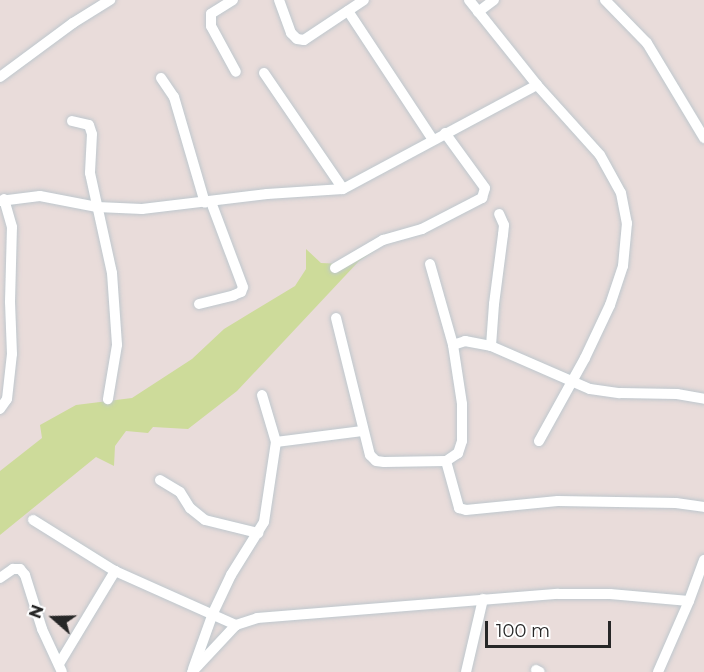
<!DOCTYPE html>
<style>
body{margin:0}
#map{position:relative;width:704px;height:672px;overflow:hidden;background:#e9dcda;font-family:Montserrat,sans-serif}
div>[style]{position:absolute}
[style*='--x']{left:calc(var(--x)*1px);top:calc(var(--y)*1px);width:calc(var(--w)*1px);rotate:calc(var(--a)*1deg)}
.green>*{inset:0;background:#cddb9a}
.roads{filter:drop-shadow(0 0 2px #bec7cd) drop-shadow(0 0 2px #bec7cd)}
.minor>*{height:10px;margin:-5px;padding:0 5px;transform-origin:5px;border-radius:5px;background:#fff}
span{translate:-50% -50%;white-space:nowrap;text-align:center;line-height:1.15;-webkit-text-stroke:5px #fff;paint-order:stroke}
.north{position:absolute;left:24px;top:588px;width:60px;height:60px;-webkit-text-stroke:4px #fff;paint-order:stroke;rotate:290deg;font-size:16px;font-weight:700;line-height:24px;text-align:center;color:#272727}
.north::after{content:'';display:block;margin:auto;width:21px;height:27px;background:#272727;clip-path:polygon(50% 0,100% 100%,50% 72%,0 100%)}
.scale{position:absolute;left:485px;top:621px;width:126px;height:27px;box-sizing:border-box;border:3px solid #272727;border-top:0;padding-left:8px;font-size:18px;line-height:21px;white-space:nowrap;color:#272727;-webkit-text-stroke:4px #fff;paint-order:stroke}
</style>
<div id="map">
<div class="green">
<i style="clip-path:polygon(383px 245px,359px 261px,237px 391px,188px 429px,153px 427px,148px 433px,126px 431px,115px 446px,114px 466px,96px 457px,0 535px,0 471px,42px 438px,40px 425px,76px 405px,132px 398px,192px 359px,224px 329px,295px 286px,306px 269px,306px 249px,321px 263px,343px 264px)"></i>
</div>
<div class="roads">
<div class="minor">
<i style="--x:233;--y:0;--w:26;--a:148"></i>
<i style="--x:211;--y:14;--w:12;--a:90"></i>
<i style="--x:211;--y:26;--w:52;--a:61.5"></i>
<i style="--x:279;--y:0;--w:35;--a:70"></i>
<i style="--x:291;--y:33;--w:8;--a:45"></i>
<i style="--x:297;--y:39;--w:7;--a:8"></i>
<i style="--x:304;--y:40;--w:72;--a:-33.7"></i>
<i style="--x:469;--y:0;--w:109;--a:51.3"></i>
<i style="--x:537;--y:85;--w:94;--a:48"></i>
<i style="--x:600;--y:155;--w:43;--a:61.1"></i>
<i style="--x:621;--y:193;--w:31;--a:79"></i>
<i style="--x:627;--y:223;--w:43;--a:95.3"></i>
<i style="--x:623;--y:266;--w:41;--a:108.4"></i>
<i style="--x:610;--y:305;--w:59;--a:115.3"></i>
<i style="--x:585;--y:358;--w:95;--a:119"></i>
<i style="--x:605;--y:0;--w:60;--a:45.7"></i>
<i style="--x:647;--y:43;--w:111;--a:59"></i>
<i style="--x:348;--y:11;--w:154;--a:56.6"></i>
<i style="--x:478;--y:12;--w:20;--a:-37"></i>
<i style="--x:264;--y:73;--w:140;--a:55.7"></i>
<i style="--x:0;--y:77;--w:91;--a:-36.5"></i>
<i style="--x:73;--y:23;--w:44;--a:-31.9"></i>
<i style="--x:161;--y:78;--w:23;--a:56"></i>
<i style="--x:174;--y:97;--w:110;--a:73.7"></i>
<i style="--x:72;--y:121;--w:17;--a:13"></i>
<i style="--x:89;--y:125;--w:9;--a:72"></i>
<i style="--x:92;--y:134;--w:39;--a:93"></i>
<i style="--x:90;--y:173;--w:102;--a:77.6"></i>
<i style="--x:112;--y:273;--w:72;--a:86"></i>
<i style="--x:117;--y:345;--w:55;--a:99.5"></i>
<i style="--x:0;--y:201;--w:40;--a:-7.1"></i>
<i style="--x:40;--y:196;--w:58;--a:10.9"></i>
<i style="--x:97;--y:207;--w:45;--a:2.5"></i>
<i style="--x:142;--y:209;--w:126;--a:-6.8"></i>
<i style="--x:267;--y:194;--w:76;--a:-3.8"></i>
<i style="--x:343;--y:189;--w:220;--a:-28.2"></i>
<i style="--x:430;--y:264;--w:84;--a:74.1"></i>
<i style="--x:453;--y:345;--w:60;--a:81.3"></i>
<i style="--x:462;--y:404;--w:37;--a:90"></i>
<i style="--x:462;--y:441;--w:13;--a:108"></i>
<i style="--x:458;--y:453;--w:14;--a:146"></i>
<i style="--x:335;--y:268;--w:56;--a:-30.3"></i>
<i style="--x:383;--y:240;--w:41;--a:-15.8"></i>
<i style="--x:422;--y:229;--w:68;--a:-27.3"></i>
<i style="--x:482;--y:198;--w:10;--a:-73"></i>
<i style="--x:485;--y:188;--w:68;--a:-126"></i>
<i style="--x:199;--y:304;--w:36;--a:-14"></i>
<i style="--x:234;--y:295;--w:8;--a:-23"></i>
<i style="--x:241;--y:292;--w:5;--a:-68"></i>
<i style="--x:243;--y:287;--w:91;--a:-110.6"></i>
<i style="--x:336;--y:318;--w:141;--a:76.1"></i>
<i style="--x:370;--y:455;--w:8;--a:45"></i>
<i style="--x:376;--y:461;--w:8;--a:7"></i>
<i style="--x:384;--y:462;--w:62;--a:-0.9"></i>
<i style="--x:446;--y:461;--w:49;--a:74.5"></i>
<i style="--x:459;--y:508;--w:7;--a:16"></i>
<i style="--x:466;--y:510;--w:92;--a:-5.6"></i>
<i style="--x:558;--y:501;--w:118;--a:1"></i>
<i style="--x:676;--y:503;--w:28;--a:8"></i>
<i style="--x:453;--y:345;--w:13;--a:-18"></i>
<i style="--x:465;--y:341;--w:26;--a:11"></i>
<i style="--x:491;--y:346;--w:108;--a:23.5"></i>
<i style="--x:590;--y:389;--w:30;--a:8"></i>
<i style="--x:620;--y:393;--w:57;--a:1"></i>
<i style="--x:677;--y:394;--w:27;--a:10"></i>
<i style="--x:491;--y:346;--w:42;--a:-85.9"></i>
<i style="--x:494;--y:304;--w:70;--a:-82.6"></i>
<i style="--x:503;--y:235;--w:10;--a:-84"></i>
<i style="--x:504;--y:225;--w:12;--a:-114"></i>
<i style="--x:0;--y:409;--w:12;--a:-55"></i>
<i style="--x:7;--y:399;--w:45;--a:-83.7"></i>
<i style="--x:12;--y:354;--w:52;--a:-92.2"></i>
<i style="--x:10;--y:302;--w:75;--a:-88.5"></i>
<i style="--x:12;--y:227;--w:29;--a:-106"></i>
<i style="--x:276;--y:442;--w:87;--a:-7.3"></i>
<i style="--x:160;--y:480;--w:23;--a:31"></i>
<i style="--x:180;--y:492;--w:19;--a:58"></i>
<i style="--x:190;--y:508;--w:19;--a:39"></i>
<i style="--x:205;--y:520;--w:55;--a:13.8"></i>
<i style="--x:33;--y:520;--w:97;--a:31.9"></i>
<i style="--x:115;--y:571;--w:133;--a:24.1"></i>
<i style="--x:0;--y:578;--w:16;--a:-35"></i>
<i style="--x:13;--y:569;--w:7;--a:0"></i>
<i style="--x:20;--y:569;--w:8;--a:50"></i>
<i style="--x:25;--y:575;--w:57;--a:72.5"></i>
<i style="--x:42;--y:629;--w:47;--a:65.1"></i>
<i style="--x:59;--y:664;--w:109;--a:-58.9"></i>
<i style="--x:193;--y:669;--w:59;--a:-70.3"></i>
<i style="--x:213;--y:613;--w:42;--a:-64.7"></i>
<i style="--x:231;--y:575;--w:62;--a:-58.1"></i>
<i style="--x:264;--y:522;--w:81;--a:-81.5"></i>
<i style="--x:276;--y:442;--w:49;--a:-106.6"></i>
<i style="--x:536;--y:670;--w:4;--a:27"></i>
<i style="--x:192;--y:672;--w:64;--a:-46.9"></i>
<i style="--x:236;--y:625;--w:22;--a:-18"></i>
<i style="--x:257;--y:618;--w:302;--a:-4.6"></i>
<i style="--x:558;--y:594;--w:52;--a:0"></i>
<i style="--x:610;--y:594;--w:79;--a:5.1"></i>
<i style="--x:466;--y:672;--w:75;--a:-76.9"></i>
<i style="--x:658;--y:672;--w:77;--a:-66.4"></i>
<i style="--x:689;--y:601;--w:44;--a:-69.9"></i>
</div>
</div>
<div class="north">N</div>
<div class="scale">100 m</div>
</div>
